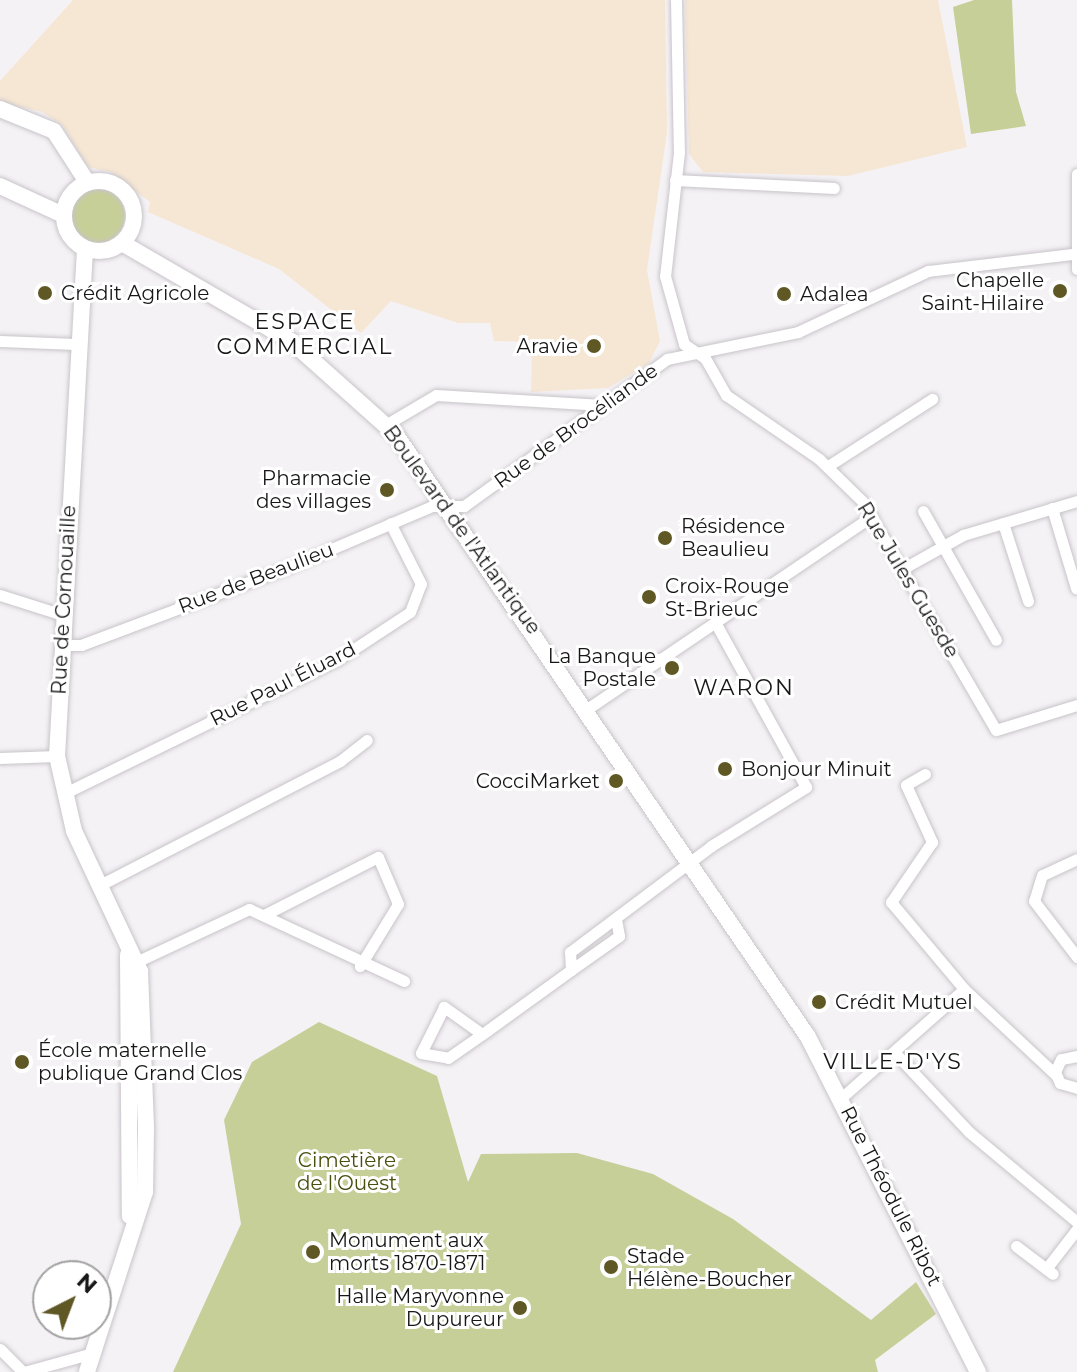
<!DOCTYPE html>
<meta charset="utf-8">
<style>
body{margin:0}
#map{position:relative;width:1077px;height:1372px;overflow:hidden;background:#f5f2f6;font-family:Montserrat,sans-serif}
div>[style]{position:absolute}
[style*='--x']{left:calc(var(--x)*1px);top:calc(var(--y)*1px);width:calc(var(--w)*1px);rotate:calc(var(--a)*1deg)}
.commercial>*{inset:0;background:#f6e7d4}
.green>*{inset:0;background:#c7cf99}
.round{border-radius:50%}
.roads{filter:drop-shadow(0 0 2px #c8c4c9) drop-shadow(0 0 2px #c8c4c9)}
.street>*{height:11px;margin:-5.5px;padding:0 5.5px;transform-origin:5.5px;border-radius:5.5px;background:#fff}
.secondary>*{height:16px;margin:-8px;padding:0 8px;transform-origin:8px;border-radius:8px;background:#fff}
.secondary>.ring{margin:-8px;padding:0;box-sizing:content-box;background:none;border:16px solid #fff;border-radius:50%}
.dots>*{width:22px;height:22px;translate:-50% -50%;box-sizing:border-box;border:4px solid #fff;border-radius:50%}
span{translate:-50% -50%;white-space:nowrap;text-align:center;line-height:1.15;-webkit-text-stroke:6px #fff;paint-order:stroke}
.poi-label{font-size:20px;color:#181718}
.right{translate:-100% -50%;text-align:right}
.left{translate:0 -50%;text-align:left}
.street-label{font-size:20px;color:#181718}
.park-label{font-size:20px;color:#494f0d}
.neighbourhood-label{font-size:22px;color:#181718;letter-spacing:2px}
.north{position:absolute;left:32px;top:1260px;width:80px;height:80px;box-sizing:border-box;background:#fff;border:2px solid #a3a2a3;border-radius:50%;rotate:42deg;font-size:22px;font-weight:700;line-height:32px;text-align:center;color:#181718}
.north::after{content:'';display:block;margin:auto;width:28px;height:36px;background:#5f5825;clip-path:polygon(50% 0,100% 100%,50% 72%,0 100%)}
</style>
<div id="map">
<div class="commercial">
<i style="clip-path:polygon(73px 0,665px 0,667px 132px,647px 270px,660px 341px,649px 363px,608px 388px,531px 392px,532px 342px,494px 341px,490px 323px,458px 323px,391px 301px,361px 333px,279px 269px,148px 212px,150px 202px,110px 172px,88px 167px,62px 125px,42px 112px,0 102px,0 81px)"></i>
<i style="clip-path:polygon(685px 0,938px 0,967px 147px,848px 176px,703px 172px,689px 154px)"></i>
</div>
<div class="green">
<i style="clip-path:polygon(974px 0,1012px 0,1016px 92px,1026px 126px,971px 134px,953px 7px)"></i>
<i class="round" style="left:71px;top:189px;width:54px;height:54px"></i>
<i style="clip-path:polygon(319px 1022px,437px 1076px,468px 1182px,481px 1154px,577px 1153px,653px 1174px,733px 1219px,871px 1320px,916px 1282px,936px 1314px,875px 1360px,878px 1372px,173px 1372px,241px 1224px,224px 1120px,252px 1062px)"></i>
</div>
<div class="roads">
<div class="street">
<i style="--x:676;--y:0;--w:152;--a:88.9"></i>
<i style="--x:679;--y:152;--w:125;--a:96.4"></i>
<i style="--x:665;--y:276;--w:71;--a:74.4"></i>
<i style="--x:684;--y:344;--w:25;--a:34"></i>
<i style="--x:705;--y:358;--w:43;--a:60.4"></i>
<i style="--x:726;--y:395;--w:113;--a:34.5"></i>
<i style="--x:819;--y:459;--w:60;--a:44.3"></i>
<i style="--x:862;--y:501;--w:265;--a:59.7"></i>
<i style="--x:996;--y:730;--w:85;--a:-17.2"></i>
<i style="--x:1077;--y:174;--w:95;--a:90"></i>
<i style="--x:675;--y:180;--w:159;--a:2.9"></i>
<i style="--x:0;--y:341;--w:76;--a:2.3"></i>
<i style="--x:387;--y:424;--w:57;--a:-30.6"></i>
<i style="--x:436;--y:395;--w:167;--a:3.4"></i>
<i style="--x:828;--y:466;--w:124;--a:-32.8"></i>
<i style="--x:1052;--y:508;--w:84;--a:73.3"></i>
<i style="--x:923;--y:511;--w:148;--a:60.5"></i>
<i style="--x:1003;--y:523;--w:82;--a:72.2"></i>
<i style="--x:904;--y:568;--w:68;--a:-29.2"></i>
<i style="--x:963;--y:535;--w:119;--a:-16.6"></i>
<i style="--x:0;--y:595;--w:66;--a:17.6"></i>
<i style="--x:62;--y:645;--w:19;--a:0"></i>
<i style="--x:81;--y:645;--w:222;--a:-20.6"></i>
<i style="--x:289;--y:567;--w:155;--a:-23.1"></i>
<i style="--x:432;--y:506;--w:32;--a:0"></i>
<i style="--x:464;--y:506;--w:251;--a:-35.9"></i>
<i style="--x:667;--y:359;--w:134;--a:-11.6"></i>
<i style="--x:798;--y:332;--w:144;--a:-25.1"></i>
<i style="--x:928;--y:271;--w:146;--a:-6.7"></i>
<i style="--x:587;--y:709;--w:344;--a:-34.1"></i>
<i style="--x:0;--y:758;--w:57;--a:-2"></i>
<i style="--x:925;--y:774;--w:22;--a:150"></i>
<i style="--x:906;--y:785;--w:63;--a:65.5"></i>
<i style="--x:932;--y:842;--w:73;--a:124.3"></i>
<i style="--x:891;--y:902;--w:114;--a:50"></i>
<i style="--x:964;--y:989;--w:126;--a:43.1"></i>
<i style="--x:63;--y:794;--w:305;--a:-26.1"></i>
<i style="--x:337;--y:660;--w:87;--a:-33.3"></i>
<i style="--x:410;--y:612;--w:30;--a:-69"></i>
<i style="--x:421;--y:584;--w:68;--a:-116.9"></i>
<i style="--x:1077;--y:859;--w:38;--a:155"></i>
<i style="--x:1042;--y:875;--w:27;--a:107"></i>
<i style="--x:1034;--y:901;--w:71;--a:52.5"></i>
<i style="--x:100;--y:885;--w:270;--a:-27.3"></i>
<i style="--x:340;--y:761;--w:34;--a:-38"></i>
<i style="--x:264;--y:915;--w:128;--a:-27"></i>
<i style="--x:378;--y:857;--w:51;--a:66.9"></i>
<i style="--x:398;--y:904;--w:73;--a:121.5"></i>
<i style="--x:136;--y:962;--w:125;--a:-25.1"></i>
<i style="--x:249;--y:909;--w:171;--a:24.9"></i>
<i style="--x:571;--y:970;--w:59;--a:-35.3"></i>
<i style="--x:619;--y:936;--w:17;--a:-100"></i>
<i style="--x:482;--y:1034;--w:47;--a:-144.6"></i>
<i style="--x:444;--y:1007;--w:51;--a:116.6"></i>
<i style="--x:421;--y:1053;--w:27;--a:10"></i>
<i style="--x:448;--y:1058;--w:49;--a:-35"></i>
<i style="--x:488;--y:1030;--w:102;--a:-35.9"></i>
<i style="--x:571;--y:970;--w:18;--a:-93"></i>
<i style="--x:570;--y:952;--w:176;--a:-36.9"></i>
<i style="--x:711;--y:846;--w:112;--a:-31.8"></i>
<i style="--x:806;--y:787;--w:188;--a:-118.9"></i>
<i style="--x:895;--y:1053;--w:108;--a:46.9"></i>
<i style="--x:969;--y:1132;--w:141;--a:39.8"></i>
<i style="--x:1077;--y:1056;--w:16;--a:169"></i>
<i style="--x:1061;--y:1059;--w:14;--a:115"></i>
<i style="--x:1055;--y:1072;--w:12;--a:66"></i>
<i style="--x:1060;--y:1083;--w:18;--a:16"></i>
<i style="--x:841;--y:1098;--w:164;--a:-41.5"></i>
<i style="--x:1016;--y:1246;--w:46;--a:37.1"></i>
<i style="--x:1046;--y:1269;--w:51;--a:-52.2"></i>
<i style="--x:0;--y:1349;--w:33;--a:45"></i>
<i style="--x:24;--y:1372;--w:72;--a:-15.4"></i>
</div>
<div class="secondary">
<i style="--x:0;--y:109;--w:58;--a:22.2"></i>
<i style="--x:54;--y:131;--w:61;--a:57.1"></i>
<i class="ring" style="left:64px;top:181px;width:54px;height:54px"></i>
<i style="--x:0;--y:186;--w:69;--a:24.7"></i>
<i style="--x:122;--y:243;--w:195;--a:30.1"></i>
<i style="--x:291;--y:341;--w:141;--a:41.8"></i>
<i style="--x:396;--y:435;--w:729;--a:55.61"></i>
<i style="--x:808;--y:1037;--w:376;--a:63.1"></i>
<i style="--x:85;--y:249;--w:508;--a:93.16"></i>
<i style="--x:57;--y:756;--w:77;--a:77.2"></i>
<i style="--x:74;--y:831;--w:155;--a:64.8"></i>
<i style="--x:140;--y:971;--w:159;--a:87.8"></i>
<i style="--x:146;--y:1130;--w:62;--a:90.9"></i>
<i style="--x:145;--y:1192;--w:189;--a:107.9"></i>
<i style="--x:128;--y:955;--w:261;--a:89.6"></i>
</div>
</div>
<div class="dots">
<i style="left:1060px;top:291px;background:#5f5825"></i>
<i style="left:45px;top:293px;background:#5f5825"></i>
<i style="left:784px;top:294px;background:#5f5825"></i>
<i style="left:594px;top:346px;background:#5f5825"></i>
<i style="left:387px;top:490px;background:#5f5825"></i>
<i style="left:665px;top:538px;background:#5f5825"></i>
<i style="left:649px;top:597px;background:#5f5825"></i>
<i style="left:672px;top:668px;background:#5f5825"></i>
<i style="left:725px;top:769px;background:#5f5825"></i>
<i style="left:616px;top:781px;background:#5f5825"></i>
<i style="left:819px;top:1002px;background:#5f5825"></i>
<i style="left:22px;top:1062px;background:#5f5825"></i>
<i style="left:313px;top:1252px;background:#5f5825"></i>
<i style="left:611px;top:1267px;background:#5f5825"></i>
<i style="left:520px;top:1308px;background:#5f5825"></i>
</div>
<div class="poi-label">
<span class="right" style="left:1044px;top:292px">Chapelle<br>Saint-Hilaire</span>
<span class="left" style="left:61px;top:293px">Crédit Agricole</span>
<span class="left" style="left:800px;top:294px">Adalea</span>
<span class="right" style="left:578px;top:346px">Aravie</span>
<span class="right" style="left:371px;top:490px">Pharmacie<br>des villages</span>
<span class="left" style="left:681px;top:538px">Résidence<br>Beaulieu</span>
<span class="left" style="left:665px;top:598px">Croix-Rouge<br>St-Brieuc</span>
<span class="right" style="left:656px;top:668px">La Banque<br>Postale</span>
<span class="left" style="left:741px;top:769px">Bonjour Minuit</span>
<span class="right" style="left:600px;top:781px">CocciMarket</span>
<span class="left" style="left:835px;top:1002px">Crédit Mutuel</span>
<span class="left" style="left:38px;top:1062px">École maternelle<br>publique Grand Clos</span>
<span class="left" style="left:329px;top:1252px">Monument aux<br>morts 1870-1871</span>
<span class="left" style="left:627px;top:1268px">Stade<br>Hélène-Boucher</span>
<span class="right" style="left:504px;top:1308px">Halle Maryvonne<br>Dupureur</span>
</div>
<div class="street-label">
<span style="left:576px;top:426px;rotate:-36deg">Rue de Brocéliande</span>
<span style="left:462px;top:530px;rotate:54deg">Boulevard de l'Atlantique</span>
<span style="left:256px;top:578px;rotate:-21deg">Rue de Beaulieu</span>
<span style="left:908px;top:580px;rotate:59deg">Rue Jules Guesde</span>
<span style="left:64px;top:600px;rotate:-87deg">Rue de Cornouaille</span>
<span style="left:283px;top:684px;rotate:-27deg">Rue Paul Éluard</span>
<span style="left:891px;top:1196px;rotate:63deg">Rue Théodule Ribot</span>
</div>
<div class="park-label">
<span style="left:347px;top:1172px">Cimetière<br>de l'Ouest</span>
</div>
<div class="neighbourhood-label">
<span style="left:305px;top:334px">ESPACE<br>COMMERCIAL</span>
<span style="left:744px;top:688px">WARON</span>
<span style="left:893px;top:1062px">VILLE-D'YS</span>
</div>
<div class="north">N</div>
</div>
